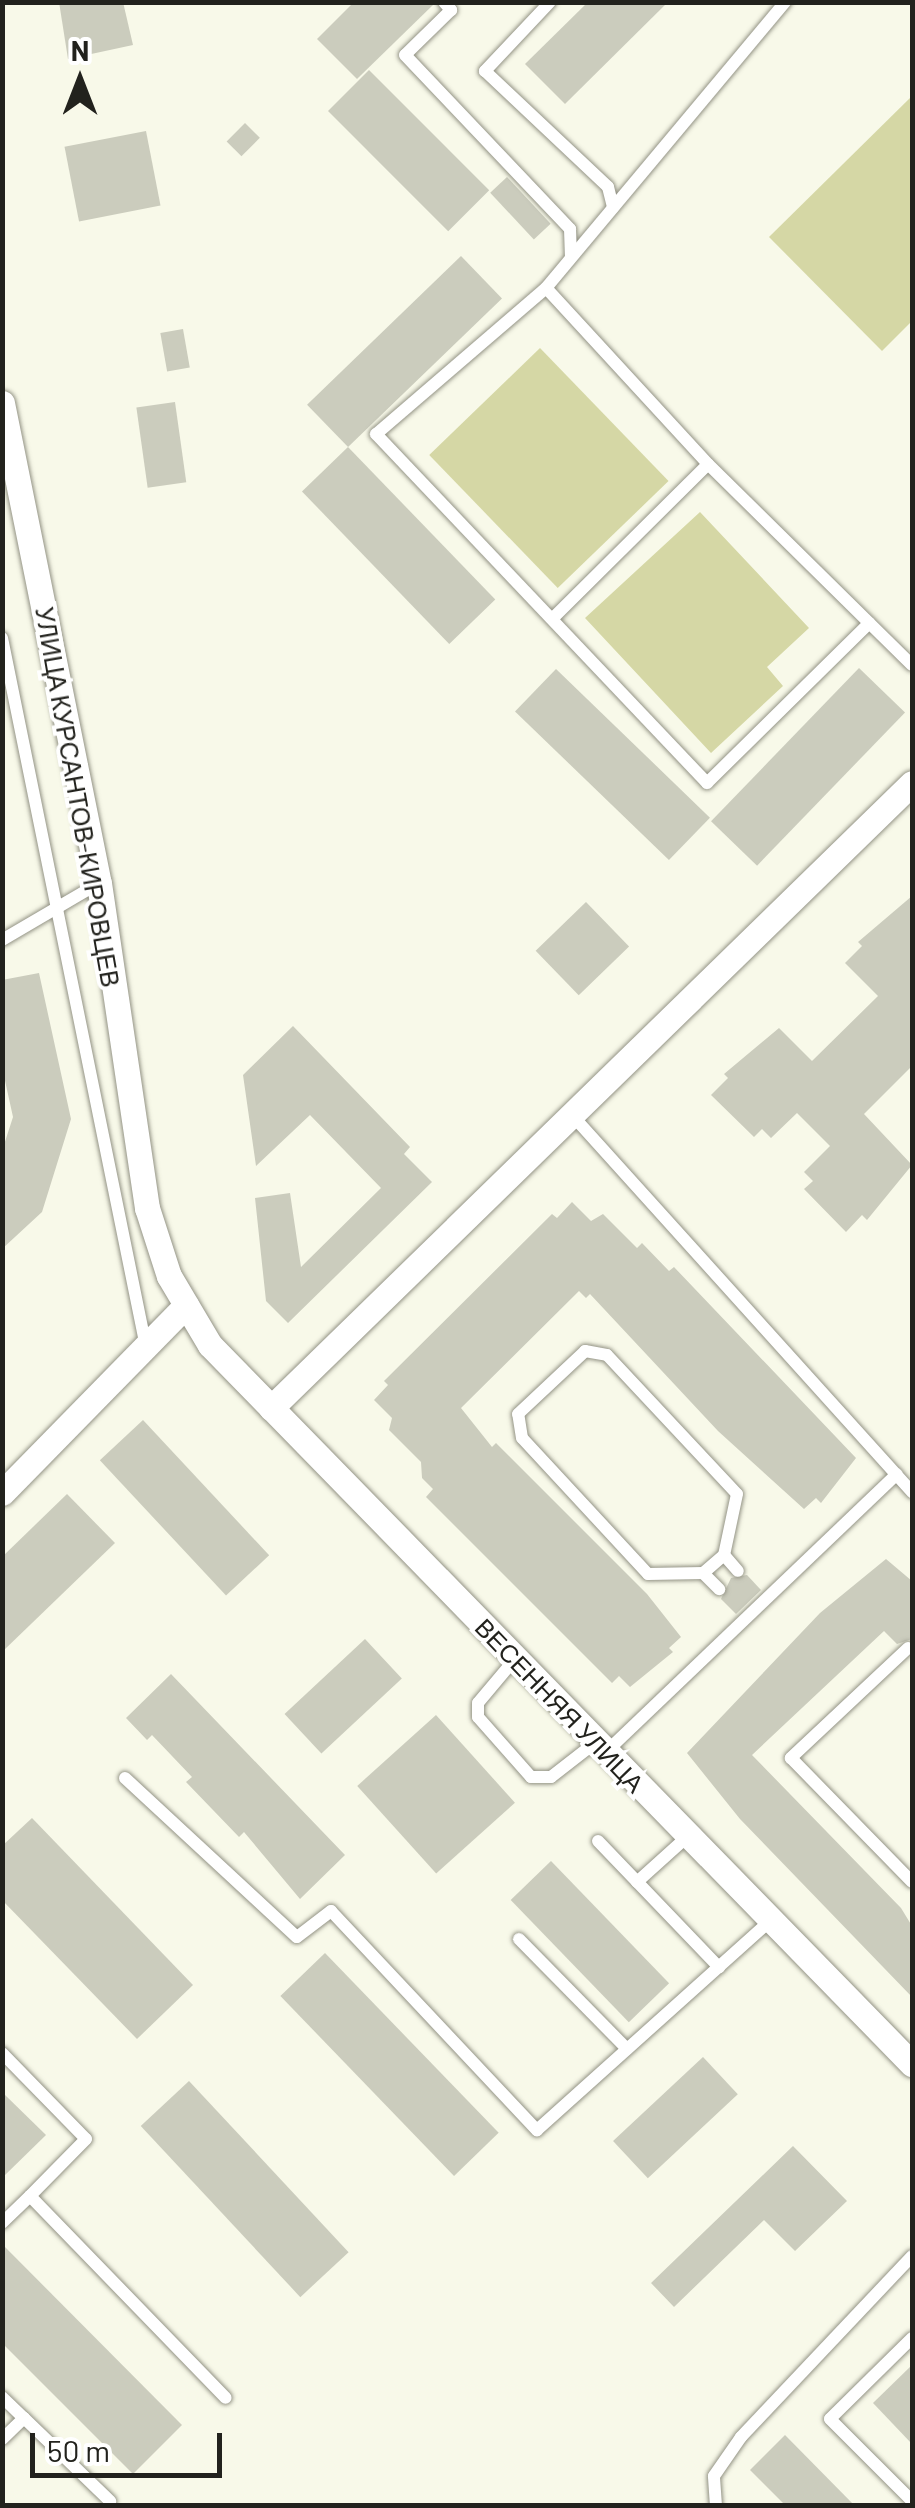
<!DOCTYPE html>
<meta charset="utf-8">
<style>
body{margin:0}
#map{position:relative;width:915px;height:2508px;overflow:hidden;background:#f8f9e9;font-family:Barlow,sans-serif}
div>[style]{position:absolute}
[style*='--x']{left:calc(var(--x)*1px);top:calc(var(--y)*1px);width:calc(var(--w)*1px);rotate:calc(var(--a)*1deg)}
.green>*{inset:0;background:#d5d7a5;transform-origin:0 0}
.building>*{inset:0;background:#cbccbd;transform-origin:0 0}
.roads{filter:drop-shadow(0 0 2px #939385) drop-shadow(0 0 2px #939385)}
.service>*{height:12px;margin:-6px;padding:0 6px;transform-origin:6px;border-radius:6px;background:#fff}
.minor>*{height:25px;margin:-12.5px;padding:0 12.5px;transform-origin:12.5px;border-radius:12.5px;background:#fff}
span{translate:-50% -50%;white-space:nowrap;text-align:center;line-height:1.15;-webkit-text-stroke:8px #fff;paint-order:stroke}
.street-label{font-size:25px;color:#22221d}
.frame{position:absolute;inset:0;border:5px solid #22221d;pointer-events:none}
.north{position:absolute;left:30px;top:30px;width:100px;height:100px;-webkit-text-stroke:8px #fff;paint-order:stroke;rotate:0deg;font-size:28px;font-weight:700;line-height:40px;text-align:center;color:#22221d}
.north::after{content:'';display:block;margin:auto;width:35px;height:45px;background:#22221d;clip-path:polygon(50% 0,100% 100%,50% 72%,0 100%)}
.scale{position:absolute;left:30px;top:2433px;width:192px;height:45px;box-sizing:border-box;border:5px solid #22221d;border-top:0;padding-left:12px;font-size:30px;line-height:35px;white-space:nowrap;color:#22221d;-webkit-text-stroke:8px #fff;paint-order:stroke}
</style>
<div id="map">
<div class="green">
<i style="clip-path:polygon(912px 96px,912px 321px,882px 351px,769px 237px)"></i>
<i style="left:540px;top:348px;width:185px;height:154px;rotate:46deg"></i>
<i style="clip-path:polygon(700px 512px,809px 628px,767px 667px,783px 686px,711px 753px,585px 618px)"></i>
</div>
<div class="building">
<i style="clip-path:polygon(59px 2px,123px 2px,133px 45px,68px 59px)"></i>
<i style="clip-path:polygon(354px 2px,434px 2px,434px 4px,357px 79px,317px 39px)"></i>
<i style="clip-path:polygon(588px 2px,668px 2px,565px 104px,525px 64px)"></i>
<i style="left:369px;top:70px;width:170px;height:58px;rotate:45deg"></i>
<i style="left:245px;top:123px;width:21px;height:26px;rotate:45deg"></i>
<i style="left:146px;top:131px;width:76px;height:83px;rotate:79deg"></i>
<i style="left:507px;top:177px;width:64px;height:23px;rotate:47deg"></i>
<i style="left:461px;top:256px;width:59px;height:214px;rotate:46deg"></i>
<i style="left:183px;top:329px;width:39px;height:23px;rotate:80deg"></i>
<i style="left:175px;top:402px;width:81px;height:39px;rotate:82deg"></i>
<i style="left:348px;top:447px;width:212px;height:64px;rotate:46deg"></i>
<i style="left:859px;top:668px;width:64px;height:213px;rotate:44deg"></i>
<i style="left:556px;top:669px;width:214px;height:59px;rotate:44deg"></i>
<i style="clip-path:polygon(912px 896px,912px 1066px,864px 1114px,912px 1165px,867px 1220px,862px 1215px,846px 1232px,804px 1189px,813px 1181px,804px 1172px,830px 1146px,797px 1113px,771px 1138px,762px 1129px,754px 1137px,711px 1095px,728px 1078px,724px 1074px,779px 1028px,812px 1061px,878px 996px,845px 963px,862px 946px,858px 942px)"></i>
<i style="left:586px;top:902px;width:62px;height:70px;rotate:46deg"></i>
<i style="clip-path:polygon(39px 973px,71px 1119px,42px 1212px,2px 1249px,2px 1151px,13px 1117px,2px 1067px,2px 980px)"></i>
<i style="clip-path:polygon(293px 1026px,410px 1147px,404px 1154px,432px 1182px,288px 1323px,266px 1301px,255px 1198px,290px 1193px,301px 1267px,381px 1188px,310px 1115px,256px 1166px,243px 1075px)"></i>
<i style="clip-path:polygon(572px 1202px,591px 1221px,603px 1214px,637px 1248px,642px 1243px,669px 1271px,674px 1267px,856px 1458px,821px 1503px,816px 1498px,804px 1509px,718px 1431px,590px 1294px,586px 1298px,579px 1291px,461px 1408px,492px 1447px,496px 1443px,647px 1594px,681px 1637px,669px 1648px,673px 1652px,630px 1687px,619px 1676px,612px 1683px,426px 1497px,433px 1489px,422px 1478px,421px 1462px,389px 1430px,392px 1418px,374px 1400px,388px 1385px,384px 1381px,552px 1214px,557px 1218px)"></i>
<i style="left:143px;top:1420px;width:185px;height:59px;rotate:47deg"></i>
<i style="clip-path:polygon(67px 1494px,115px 1543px,2px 1652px,2px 1557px)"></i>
<i style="clip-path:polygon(886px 1559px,912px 1581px,912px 1639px,897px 1644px,884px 1631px,752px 1755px,901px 1908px,912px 1926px,912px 1997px,740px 1819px,687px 1753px,820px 1613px)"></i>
<i style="clip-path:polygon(747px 1575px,761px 1590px,736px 1614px,721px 1599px,731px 1578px)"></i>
<i style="left:365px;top:1639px;width:54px;height:110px;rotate:47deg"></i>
<i style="clip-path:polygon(171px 1674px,345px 1855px,300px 1899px,244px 1832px,239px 1837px,186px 1782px,192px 1777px,152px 1735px,147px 1740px,126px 1718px)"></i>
<i style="left:436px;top:1715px;width:118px;height:106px;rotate:48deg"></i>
<i style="clip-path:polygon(32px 1818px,193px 1985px,137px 2039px,2px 1900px,2px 1846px)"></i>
<i style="left:551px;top:1861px;width:170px;height:56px;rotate:46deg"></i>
<i style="left:325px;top:1953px;width:250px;height:62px;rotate:46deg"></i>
<i style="left:703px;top:2057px;width:51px;height:123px;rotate:47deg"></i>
<i style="left:189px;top:2081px;width:234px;height:66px;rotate:47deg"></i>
<i style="clip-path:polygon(2px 2092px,46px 2135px,2px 2178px)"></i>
<i style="clip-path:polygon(793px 2146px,847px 2201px,795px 2251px,764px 2220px,674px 2307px,651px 2283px)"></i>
<i style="clip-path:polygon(2px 2244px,182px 2425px,133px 2474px,2px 2343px)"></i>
<i style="clip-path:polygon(912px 2365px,912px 2444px,873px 2403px)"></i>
<i style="clip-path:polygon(785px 2435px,855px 2506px,786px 2506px,750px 2470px)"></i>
</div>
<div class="roads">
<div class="service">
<i style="--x:444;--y:2;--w:11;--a:49"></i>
<i style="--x:451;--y:10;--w:64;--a:135.6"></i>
<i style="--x:405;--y:55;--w:240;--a:46.5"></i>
<i style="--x:570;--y:229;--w:28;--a:88"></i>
<i style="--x:550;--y:2;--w:95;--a:133.3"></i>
<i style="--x:485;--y:71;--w:169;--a:43.3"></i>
<i style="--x:608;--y:187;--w:21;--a:76"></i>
<i style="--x:546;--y:288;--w:224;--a:139.3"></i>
<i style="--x:376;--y:434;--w:481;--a:46.5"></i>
<i style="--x:707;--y:783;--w:228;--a:-44.6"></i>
<i style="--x:708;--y:464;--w:286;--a:44.6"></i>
<i style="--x:553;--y:618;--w:218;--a:-44.8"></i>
<i style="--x:708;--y:464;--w:239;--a:-132.6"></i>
<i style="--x:546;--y:288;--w:373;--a:-50.1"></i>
<i style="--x:2;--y:638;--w:723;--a:78.52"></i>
<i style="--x:2;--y:940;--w:113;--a:-30.4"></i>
<i style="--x:572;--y:1115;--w:508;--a:47.95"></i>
<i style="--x:585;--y:1351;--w:22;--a:10"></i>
<i style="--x:607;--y:1355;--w:190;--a:46.9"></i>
<i style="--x:737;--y:1494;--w:62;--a:102"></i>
<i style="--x:724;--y:1555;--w:28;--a:139"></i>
<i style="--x:703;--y:1573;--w:55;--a:179"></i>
<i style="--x:648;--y:1574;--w:185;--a:-132.8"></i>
<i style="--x:522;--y:1438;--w:24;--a:-99"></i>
<i style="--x:518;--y:1414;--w:92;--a:-43.2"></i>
<i style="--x:724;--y:1555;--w:21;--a:49"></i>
<i style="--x:703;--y:1573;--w:23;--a:45"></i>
<i style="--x:908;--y:1648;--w:161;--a:136.8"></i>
<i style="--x:791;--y:1758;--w:173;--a:45.7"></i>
<i style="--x:515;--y:1659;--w:57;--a:130.1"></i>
<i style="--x:478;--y:1703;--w:14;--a:90"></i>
<i style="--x:478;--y:1717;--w:80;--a:48.5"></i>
<i style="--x:531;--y:1777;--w:20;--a:0"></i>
<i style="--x:551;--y:1777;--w:57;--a:-37.9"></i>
<i style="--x:606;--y:1752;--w:402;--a:-43.7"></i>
<i style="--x:125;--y:1778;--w:234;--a:42.8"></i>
<i style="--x:297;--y:1937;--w:43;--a:-37.4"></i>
<i style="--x:331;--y:1911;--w:301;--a:46.8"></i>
<i style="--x:537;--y:2130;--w:314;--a:-41.9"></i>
<i style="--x:598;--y:1841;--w:175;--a:46.2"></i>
<i style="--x:637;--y:1882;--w:69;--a:-42"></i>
<i style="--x:519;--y:1939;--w:154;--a:45.5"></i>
<i style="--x:2;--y:2053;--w:120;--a:45.7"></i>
<i style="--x:86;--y:2139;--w:80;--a:134.5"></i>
<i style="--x:2;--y:2223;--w:39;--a:-44"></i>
<i style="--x:30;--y:2196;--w:281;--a:45.9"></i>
<i style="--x:912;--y:2338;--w:115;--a:135.4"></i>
<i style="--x:830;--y:2419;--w:116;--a:45"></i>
<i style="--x:2;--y:2397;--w:30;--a:44"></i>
<i style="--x:24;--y:2418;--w:30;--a:136"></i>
<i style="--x:24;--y:2418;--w:120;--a:44"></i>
<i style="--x:716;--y:2506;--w:30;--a:-94"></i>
<i style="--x:714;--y:2476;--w:47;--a:-55.3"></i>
<i style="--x:741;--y:2437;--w:249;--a:-46.6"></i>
</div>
<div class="minor">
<i style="--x:2;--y:403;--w:490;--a:78.6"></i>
<i style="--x:99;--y:883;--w:329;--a:81.6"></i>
<i style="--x:147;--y:1208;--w:71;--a:72.1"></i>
<i style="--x:169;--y:1276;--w:80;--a:59.3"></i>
<i style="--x:210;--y:1345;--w:1005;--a:45.69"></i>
<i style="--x:271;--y:1408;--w:895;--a:-44.28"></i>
<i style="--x:2;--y:1493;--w:263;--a:-45.6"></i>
</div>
</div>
<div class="street-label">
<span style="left:78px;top:797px;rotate:80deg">УЛИЦА КУРСАНТОВ-КИРОВЦЕВ</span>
<span style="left:560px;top:1705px;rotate:46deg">ВЕСЕННЯЯ УЛИЦА</span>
</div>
<div class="frame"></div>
<div class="north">N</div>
<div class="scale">50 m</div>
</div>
